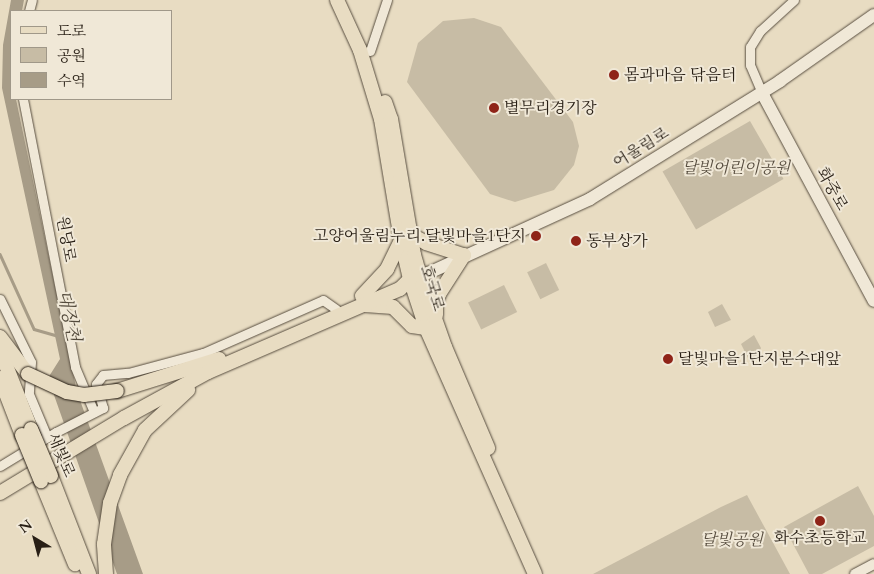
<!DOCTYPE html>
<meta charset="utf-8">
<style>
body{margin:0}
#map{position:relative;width:874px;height:574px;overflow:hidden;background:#e8dcc2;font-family:Cardo,"Noto Serif KR",serif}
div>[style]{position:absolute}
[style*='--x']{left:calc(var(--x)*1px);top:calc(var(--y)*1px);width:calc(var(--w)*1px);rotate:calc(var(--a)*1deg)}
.green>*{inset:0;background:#c7bca5;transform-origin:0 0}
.water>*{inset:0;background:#a79c87}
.stream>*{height:2.5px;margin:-1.25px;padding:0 1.25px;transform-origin:1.25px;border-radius:1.25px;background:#a79c87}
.roads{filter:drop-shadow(0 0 1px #584e40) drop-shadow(0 0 1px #584e40)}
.minor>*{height:9px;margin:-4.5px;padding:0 4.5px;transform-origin:4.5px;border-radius:4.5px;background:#f0e8d7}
.tertiary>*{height:10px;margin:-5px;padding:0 5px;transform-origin:5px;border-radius:5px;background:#f0e8d7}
.secondary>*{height:12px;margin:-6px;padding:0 6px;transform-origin:6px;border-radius:6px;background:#f0e8d7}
.primary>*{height:14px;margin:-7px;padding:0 7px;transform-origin:7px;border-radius:7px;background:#e8dcc2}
.trunk>*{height:14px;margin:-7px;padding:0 7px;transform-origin:7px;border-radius:7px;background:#e8dcc2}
.bridges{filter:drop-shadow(0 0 1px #281f15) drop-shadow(0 0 1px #281f15)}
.trunk-bridge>*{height:14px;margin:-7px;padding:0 7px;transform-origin:7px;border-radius:7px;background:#e8dcc2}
.dots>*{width:14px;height:14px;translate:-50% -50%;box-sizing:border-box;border:2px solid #f0e8d7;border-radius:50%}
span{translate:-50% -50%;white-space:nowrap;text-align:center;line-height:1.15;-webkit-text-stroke:4px #f0e8d7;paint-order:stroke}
.poi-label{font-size:16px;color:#281f15}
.left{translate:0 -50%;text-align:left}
.right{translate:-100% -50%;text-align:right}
.street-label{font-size:16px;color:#281f15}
.park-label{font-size:16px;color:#584e40;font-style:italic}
.water-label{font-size:18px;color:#544b3d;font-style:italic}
.legend{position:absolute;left:10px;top:10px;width:162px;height:90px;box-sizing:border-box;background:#f0e8d7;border:1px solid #a09889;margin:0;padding:6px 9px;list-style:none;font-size:15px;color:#281f15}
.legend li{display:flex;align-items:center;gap:10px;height:25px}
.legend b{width:25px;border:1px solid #a09889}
.north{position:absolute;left:10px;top:514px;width:50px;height:50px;-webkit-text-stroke:4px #f0e8d7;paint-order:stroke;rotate:323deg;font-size:14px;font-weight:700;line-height:20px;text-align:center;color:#281f15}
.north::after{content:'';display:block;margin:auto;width:18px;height:22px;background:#281f15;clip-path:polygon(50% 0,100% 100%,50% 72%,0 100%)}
</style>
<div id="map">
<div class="green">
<i style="clip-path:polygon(474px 18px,501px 27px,573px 122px,579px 146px,574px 165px,554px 190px,515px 202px,490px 194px,407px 82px,418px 43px,443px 21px)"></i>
<i style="left:750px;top:121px;width:67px;height:101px;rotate:60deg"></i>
<i style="left:546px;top:263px;width:30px;height:21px;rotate:64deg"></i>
<i style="left:504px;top:285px;width:30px;height:40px;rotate:64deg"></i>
<i style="clip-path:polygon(722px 304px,731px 320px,715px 327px,708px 312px)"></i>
<i style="clip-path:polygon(754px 335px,761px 348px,757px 358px,750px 362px,741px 344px)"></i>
<i style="clip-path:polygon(858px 486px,874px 516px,874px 546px,822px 574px,809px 574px,784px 527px)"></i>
<i style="clip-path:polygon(747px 495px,790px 574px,593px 574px,721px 507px)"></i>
</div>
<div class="water">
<i style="clip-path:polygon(11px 0,24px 0,22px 11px,11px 11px,11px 99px,16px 99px,77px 392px,143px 574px,117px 574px,48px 378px,60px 359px,2px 88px,3px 45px)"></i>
</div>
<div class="stream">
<i style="--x:0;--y:254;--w:82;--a:65.6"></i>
<i style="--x:34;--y:329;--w:26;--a:16"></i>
</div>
<div class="roads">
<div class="minor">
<i style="--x:29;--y:11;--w:11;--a:-75"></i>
<i style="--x:370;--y:51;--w:54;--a:-71.6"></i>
<i style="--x:762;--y:93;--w:30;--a:-113"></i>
<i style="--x:750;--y:65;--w:18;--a:-90"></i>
<i style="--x:750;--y:47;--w:19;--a:-58"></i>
<i style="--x:760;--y:31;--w:46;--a:-42.4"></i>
<i style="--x:23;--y:99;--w:273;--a:79"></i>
<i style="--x:75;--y:367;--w:49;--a:67.1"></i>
<i style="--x:0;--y:299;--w:70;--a:63.8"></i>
<i style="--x:31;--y:362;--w:32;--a:94"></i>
<i style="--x:29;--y:394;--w:47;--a:67.3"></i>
<i style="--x:0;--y:466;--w:66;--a:-31.3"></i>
<i style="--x:56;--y:432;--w:53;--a:-27.1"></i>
<i style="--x:103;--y:408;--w:25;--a:-106"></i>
<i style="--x:96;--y:384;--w:11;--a:-52"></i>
<i style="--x:103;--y:375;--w:25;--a:-5"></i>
<i style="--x:128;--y:373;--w:78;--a:-14.9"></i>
<i style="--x:203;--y:353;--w:131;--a:-23.8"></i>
<i style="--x:323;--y:300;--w:16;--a:35"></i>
</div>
<div class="tertiary">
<i style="--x:855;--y:574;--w:21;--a:-28"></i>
</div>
<div class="secondary">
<i style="--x:762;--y:93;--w:236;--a:61.7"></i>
<i style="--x:411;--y:279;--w:23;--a:-20"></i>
<i style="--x:433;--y:271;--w:173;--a:-24.6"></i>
<i style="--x:590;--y:199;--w:224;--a:-31.8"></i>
<i style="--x:780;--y:81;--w:115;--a:-35.1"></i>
</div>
<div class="primary">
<i style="--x:337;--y:0;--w:55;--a:65.3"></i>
<i style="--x:360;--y:50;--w:72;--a:73.1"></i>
<i style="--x:381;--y:119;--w:123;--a:80.6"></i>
<i style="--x:401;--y:240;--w:40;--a:77"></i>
<i style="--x:410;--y:279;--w:52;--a:71.9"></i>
<i style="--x:426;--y:328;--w:269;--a:66.1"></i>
<i style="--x:385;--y:102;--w:18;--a:71"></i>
<i style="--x:391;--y:119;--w:138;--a:80.4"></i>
<i style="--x:414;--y:255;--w:22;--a:74"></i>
<i style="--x:420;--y:276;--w:75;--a:70.6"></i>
<i style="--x:445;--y:347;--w:110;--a:66.9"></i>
<i style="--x:410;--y:234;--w:18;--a:29"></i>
<i style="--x:426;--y:243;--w:40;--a:18"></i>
<i style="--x:464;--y:255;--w:46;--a:122.7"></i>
<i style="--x:439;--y:294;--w:10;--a:107"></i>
<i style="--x:436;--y:304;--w:11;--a:90"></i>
</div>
<div class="trunk">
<i style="--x:362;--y:296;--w:37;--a:-47"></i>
<i style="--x:387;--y:269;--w:32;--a:-64"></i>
<i style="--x:365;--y:305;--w:28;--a:4"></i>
<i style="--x:393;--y:307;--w:27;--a:45"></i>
<i style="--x:412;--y:326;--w:14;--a:8"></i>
<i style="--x:0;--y:337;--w:46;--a:52.9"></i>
<i style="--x:0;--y:350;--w:85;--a:68.6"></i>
<i style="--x:0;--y:378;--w:61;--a:68.9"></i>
<i style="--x:117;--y:391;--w:107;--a:-17.4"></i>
<i style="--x:51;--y:476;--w:105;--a:68.8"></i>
<i style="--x:41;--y:481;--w:90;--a:67.7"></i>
<i style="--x:0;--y:493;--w:145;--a:-31.2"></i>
<i style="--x:124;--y:418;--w:96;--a:-28.7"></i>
<i style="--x:208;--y:372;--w:209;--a:-23.4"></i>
<i style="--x:400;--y:289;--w:14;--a:-45"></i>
<i style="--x:106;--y:574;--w:30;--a:-94"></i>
<i style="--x:104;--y:544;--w:41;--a:-81.7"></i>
<i style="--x:110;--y:503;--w:30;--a:-70"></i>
<i style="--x:120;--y:475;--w:51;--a:-60.9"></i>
<i style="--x:145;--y:430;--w:59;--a:-42.9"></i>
</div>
</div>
<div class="bridges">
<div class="trunk-bridge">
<i style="--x:28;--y:374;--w:43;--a:24.8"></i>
<i style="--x:67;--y:392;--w:17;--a:10"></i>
<i style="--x:84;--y:395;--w:33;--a:-7"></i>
<i style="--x:31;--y:429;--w:51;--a:66.9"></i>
<i style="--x:22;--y:435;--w:50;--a:67.6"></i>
</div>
</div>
<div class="dots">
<i style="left:614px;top:75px;background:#8f2418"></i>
<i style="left:494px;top:108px;background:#8f2418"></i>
<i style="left:536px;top:236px;background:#8f2418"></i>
<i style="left:576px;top:241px;background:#8f2418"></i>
<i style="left:668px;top:359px;background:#8f2418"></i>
<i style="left:820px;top:521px;background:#8f2418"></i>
</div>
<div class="poi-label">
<span class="left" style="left:624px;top:75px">몸과마음 닦음터</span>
<span class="left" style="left:504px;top:108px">별무리경기장</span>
<span class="right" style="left:526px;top:236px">고양어울림누리.달빛마을1단지</span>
<span class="left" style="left:586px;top:241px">동부상가</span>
<span class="left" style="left:678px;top:359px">달빛마을1단지분수대앞</span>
<span style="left:820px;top:538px">화수초등학교</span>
</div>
<div class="street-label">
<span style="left:641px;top:148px;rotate:-32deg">어울림로</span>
<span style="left:832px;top:189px;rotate:61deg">화중로</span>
<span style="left:66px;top:239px;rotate:80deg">원당로</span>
<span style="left:432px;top:288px;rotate:73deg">호국로</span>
<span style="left:61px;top:455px;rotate:67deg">새빛로</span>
</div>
<div class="park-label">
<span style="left:736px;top:168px">달빛어린이공원</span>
<span style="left:732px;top:540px">달빛공원</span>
</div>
<div class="water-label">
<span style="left:68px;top:316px;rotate:78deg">대장천</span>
</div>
<ul class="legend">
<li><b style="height:6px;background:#e8dcc2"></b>도로</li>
<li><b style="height:14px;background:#c7bca5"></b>공원</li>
<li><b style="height:14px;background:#a79c87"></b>수역</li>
</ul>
<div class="north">N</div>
</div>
